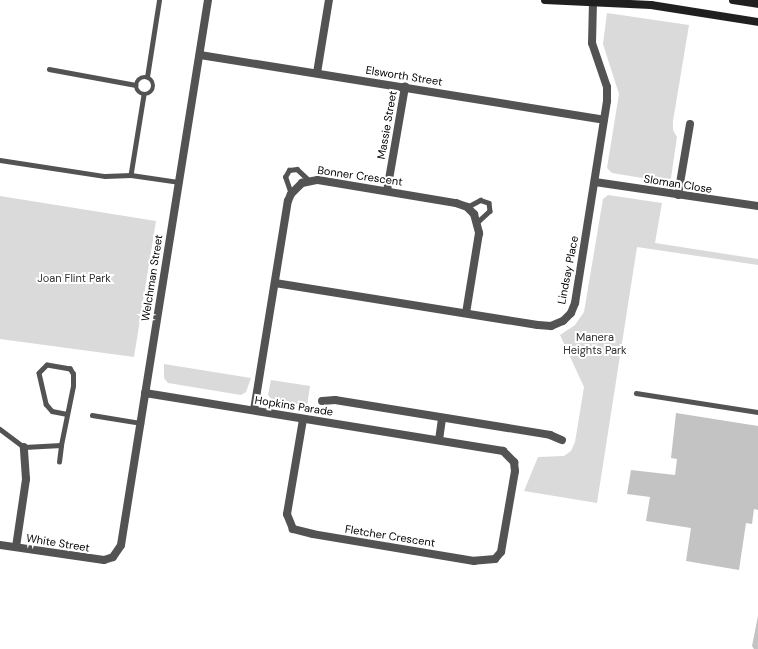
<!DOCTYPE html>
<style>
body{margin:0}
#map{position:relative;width:758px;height:649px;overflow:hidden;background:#fff;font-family:"DM Sans",sans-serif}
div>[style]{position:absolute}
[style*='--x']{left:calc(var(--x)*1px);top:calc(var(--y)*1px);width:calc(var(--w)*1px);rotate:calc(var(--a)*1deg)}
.green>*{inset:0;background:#dadada}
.building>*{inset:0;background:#c3c3c3}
.lane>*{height:4.5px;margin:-2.25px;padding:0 2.25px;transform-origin:2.25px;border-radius:2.25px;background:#535353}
.lane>.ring{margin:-2.25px;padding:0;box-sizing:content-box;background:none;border:4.5px solid #535353;border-radius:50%}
.street>*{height:8px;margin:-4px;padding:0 4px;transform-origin:4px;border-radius:4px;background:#535353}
.secondary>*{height:8px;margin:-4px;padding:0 4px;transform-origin:4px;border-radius:4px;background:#202020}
span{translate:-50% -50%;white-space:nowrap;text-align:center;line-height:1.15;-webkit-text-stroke:4px #fff;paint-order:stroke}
.street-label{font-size:11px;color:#000}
.park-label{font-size:11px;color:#313131}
</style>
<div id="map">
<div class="green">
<i style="clip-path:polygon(607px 13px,689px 25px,673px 121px,673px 130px,677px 137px,671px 178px,666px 182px,612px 173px,607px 168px,619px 94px,603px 44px)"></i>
<i style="clip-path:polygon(608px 195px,662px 203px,655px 243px,758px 259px,758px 265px,637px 247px,597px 503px,524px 491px,538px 457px,564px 456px,571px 451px,575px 442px,584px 387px,560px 335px,575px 325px,584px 312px,603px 199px)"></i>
<i style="clip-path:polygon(0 196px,156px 221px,134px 357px,0 339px)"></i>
<i style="clip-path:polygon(164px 364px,251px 378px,246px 392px,241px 395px,168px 383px,164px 378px)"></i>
<i style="clip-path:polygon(271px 380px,310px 386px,307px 406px,272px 400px,268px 395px)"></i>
</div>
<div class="building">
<i style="clip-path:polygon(676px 413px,758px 426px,758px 510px,754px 509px,752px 524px,746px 523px,739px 570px,686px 561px,691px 528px,646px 521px,650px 497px,627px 494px,631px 470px,675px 475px,677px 459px,671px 458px)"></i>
<i style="clip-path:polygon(758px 616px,758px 649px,754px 649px,752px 646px)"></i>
</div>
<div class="lane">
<i style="--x:49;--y:69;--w:88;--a:10.4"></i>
<i class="ring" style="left:136px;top:77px;width:13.5px;height:13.5px"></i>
<i style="--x:147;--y:77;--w:78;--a:-81.1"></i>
<i style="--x:144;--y:95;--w:81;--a:99.2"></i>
<i style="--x:131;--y:175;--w:49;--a:8.3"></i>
<i style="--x:0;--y:160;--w:106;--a:8.7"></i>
<i style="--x:105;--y:176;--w:26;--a:-2"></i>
<i style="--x:291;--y:194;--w:18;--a:-109"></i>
<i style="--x:285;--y:177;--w:8;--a:-60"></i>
<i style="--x:289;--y:170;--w:8;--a:-7"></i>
<i style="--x:297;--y:169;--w:16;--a:43"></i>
<i style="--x:467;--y:207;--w:15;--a:-28"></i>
<i style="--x:480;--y:200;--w:9;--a:18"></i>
<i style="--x:489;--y:203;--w:8;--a:83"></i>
<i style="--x:490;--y:211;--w:18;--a:137"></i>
<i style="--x:636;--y:393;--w:123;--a:8.9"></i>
<i style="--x:92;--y:415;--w:50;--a:9.3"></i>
<i style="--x:0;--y:429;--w:30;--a:37"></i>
<i style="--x:24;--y:447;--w:37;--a:-3"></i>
<i style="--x:61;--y:445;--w:60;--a:-78.5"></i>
<i style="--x:73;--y:386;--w:12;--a:-90"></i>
<i style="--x:73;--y:374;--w:6;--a:-121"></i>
<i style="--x:70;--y:369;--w:23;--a:-170"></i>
<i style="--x:47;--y:365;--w:11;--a:135"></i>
<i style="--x:39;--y:373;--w:32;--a:77"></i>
<i style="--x:46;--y:404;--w:9;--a:49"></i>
<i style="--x:52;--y:411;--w:15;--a:11"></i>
<i style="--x:59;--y:462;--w:17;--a:-83"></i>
</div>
<div class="street">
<i style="--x:200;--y:55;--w:409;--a:9.1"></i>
<i style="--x:317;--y:73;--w:74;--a:-80.7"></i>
<i style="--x:595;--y:182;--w:165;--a:8.4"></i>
<i style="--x:387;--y:191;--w:106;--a:-80.2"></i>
<i style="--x:678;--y:195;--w:72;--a:-80.4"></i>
<i style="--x:275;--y:283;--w:266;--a:9.1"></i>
<i style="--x:538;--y:325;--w:13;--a:4"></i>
<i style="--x:551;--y:326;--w:13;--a:-23"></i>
<i style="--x:563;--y:321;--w:11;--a:-45"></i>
<i style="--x:571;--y:313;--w:11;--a:-68"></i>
<i style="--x:575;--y:303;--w:205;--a:-81"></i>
<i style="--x:607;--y:101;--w:14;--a:-90"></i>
<i style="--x:607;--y:87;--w:46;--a:-108.8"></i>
<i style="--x:592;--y:43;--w:40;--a:-88.6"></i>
<i style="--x:145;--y:393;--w:363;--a:9.2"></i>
<i style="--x:503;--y:451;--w:16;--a:45"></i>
<i style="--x:514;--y:462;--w:9;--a:84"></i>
<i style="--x:515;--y:471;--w:82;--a:99.8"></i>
<i style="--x:501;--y:552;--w:9;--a:131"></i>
<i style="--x:495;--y:559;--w:21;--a:175"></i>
<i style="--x:474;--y:561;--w:163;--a:-170.5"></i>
<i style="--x:313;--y:534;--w:21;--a:-166"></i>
<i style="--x:293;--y:529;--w:16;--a:-112"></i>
<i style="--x:287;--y:514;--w:96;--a:-80.4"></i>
<i style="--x:322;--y:401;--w:13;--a:-4"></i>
<i style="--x:335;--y:400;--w:218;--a:9.2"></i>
<i style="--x:550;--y:435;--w:13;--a:23"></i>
<i style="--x:254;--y:410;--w:212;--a:-80.8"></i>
<i style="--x:288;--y:201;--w:8;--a:-67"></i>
<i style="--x:291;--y:194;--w:16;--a:-45"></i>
<i style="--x:302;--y:183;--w:16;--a:-11"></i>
<i style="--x:318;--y:180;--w:140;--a:9.5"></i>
<i style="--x:456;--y:203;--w:12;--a:20"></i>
<i style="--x:467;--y:207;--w:10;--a:45"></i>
<i style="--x:474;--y:214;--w:20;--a:75"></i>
<i style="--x:479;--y:233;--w:81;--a:99.2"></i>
<i style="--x:439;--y:440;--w:22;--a:-82"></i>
<i style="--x:0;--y:545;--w:105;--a:8.2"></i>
<i style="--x:104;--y:560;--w:9;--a:-18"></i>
<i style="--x:113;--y:557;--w:14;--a:-56"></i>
<i style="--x:121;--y:545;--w:552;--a:-80.93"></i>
<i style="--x:16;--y:547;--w:69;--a:-81.6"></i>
<i style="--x:26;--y:479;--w:32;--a:-94"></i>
</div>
<div class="secondary">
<i style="--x:545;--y:0;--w:106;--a:2.7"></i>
<i style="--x:651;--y:5;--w:108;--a:9"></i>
<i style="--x:733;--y:0;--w:25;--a:9"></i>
</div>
<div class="street-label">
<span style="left:404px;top:76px;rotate:9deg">Elsworth Street</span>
<span style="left:387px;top:125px;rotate:-80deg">Massie Street</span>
<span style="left:360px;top:176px;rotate:8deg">Bonner Crescent</span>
<span style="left:678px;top:184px;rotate:9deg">Sloman Close</span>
<span style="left:568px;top:270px;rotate:-79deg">Lindsay Place</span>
<span style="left:152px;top:278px;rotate:-81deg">Welchman Street</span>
<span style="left:294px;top:406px;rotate:9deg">Hopkins Parade</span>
<span style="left:390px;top:536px;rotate:9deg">Fletcher Crescent</span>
<span style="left:58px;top:543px;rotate:9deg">White Street</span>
</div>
<div class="park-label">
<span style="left:74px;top:278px">Joan Flint Park</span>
<span style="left:595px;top:344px">Manera<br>Heights Park</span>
</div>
</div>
